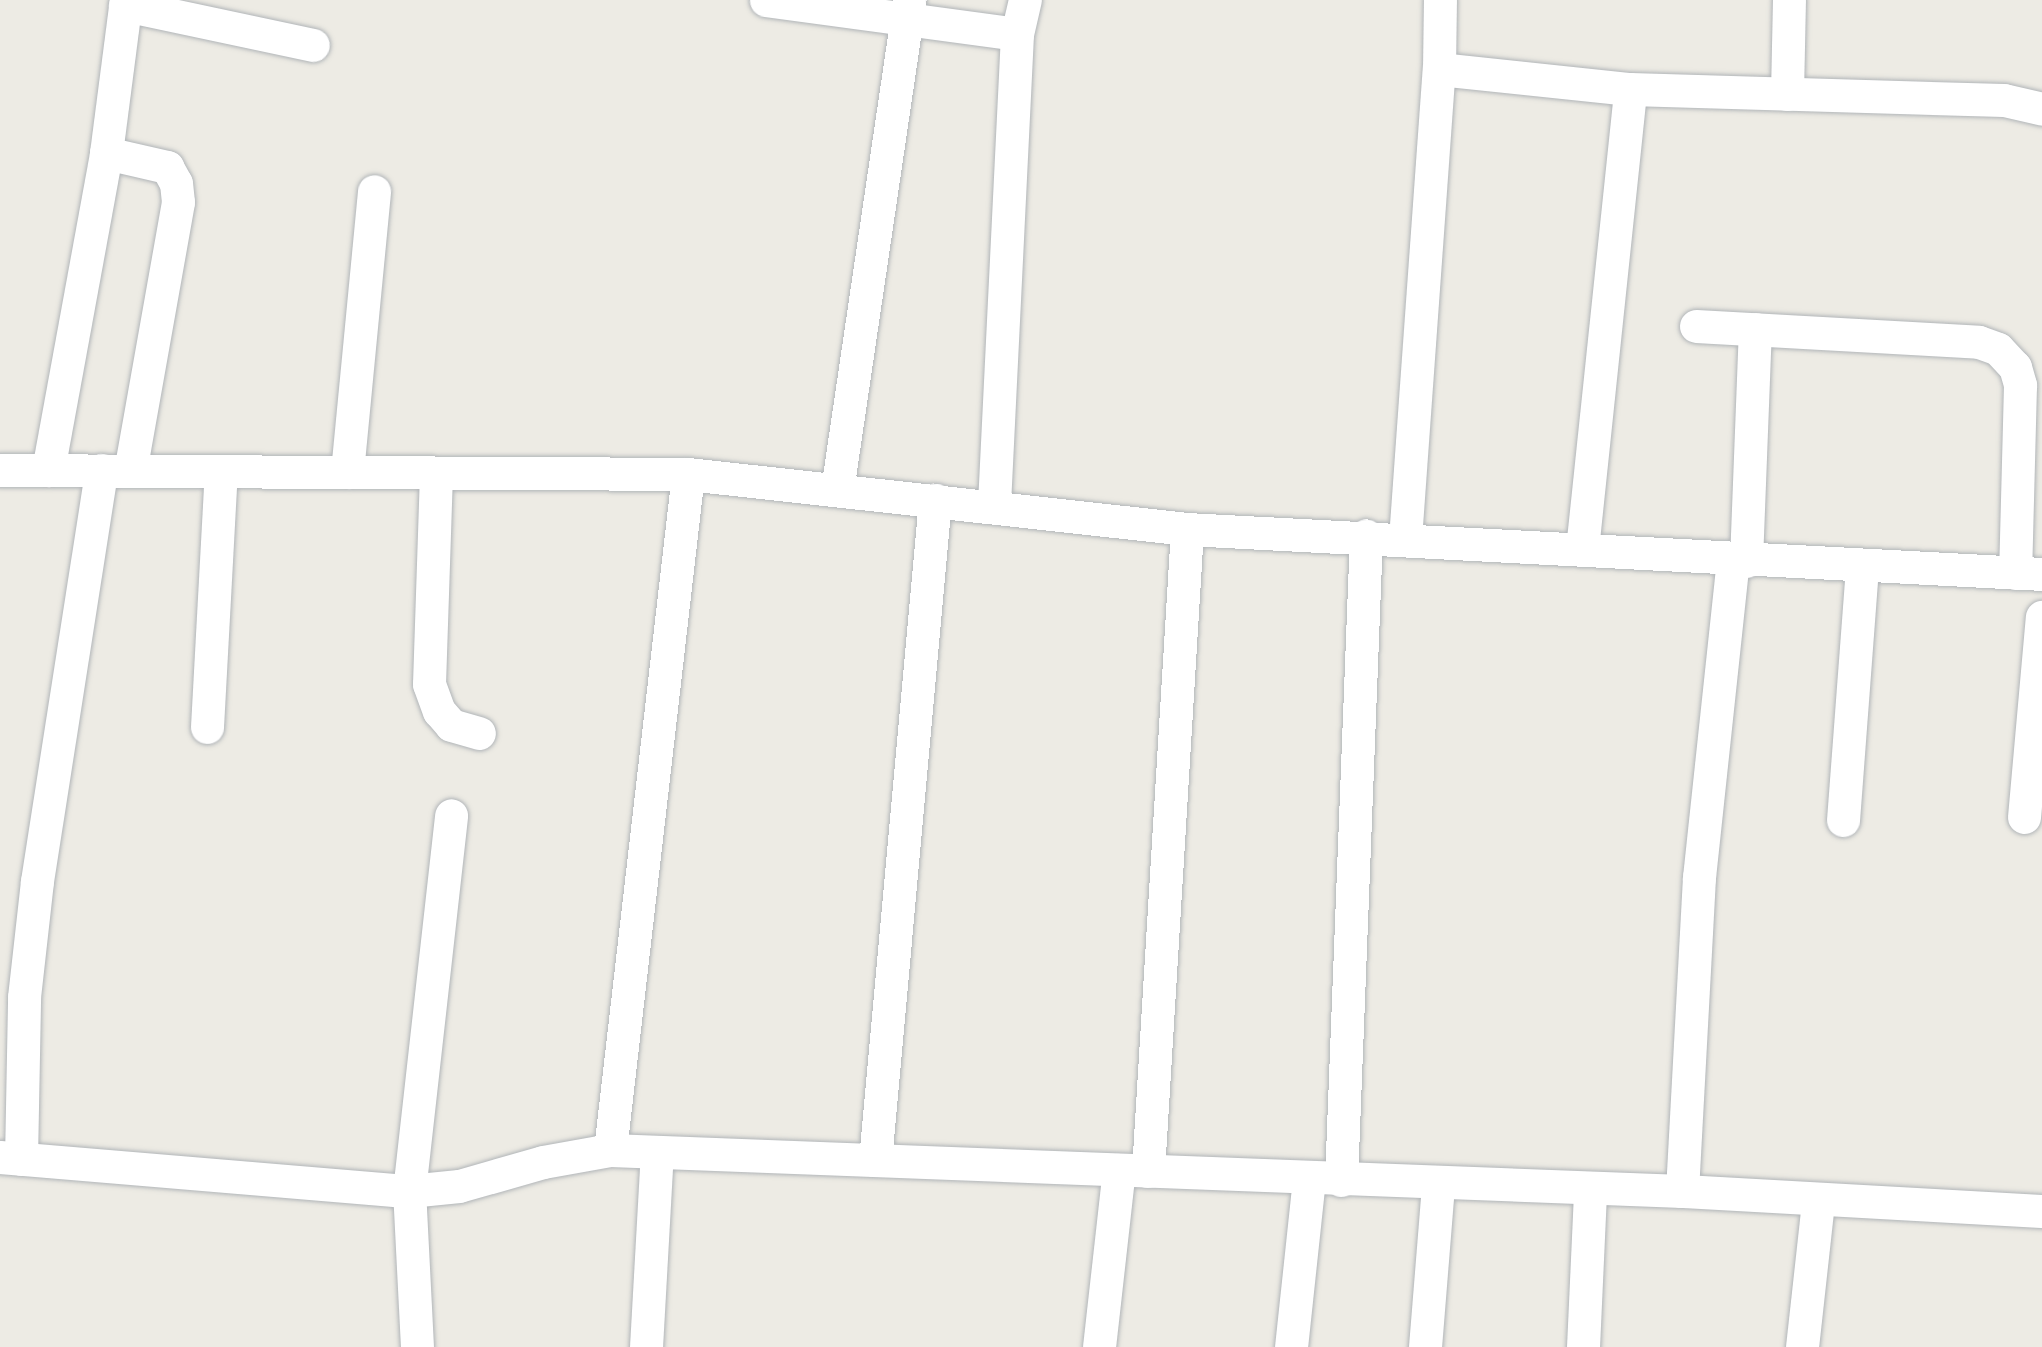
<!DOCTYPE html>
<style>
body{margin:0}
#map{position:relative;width:2042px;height:1347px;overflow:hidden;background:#edebe4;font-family:Cabin,sans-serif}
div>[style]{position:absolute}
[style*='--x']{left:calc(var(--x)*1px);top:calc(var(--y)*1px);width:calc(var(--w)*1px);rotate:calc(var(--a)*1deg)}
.roads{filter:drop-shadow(0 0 2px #b1b5b8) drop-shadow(0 0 2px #b1b5b8)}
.minor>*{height:33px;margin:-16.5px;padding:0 16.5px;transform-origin:16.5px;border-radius:16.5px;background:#fff}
span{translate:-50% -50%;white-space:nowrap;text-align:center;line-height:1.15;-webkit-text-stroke:5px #fff;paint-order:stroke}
</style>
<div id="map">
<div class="roads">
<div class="minor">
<i style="--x:766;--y:0;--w:253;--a:7.7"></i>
<i style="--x:1017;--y:34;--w:474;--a:92.8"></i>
<i style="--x:125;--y:5;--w:192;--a:12"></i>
<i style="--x:1017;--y:34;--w:35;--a:-77"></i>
<i style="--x:1439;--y:69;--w:69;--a:-89.2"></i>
<i style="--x:1787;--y:94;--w:94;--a:-88.8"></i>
<i style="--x:106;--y:153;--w:63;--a:12.9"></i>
<i style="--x:167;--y:167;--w:18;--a:61"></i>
<i style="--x:176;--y:183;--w:19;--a:84"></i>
<i style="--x:178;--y:202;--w:273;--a:100.1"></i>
<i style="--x:1696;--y:326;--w:283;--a:3.2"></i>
<i style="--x:1979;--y:342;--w:20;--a:20"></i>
<i style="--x:1998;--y:349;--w:25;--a:47"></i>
<i style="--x:2015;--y:367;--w:19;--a:74"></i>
<i style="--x:2020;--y:385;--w:188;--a:91.5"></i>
<i style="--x:0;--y:470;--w:688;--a:0.33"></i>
<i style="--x:688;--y:474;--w:502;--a:6.29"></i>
<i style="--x:1187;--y:529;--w:856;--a:3.01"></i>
<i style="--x:48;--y:470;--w:322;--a:-79.6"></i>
<i style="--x:106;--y:153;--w:154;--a:-82.6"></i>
<i style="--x:347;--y:472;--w:282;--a:-84.5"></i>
<i style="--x:436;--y:473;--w:211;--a:91.9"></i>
<i style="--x:429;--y:684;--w:29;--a:70"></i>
<i style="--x:439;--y:711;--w:18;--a:49"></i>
<i style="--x:451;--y:725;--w:29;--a:16"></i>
<i style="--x:837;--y:490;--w:495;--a:-81.6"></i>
<i style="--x:1405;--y:539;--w:471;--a:-85.9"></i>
<i style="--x:1439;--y:69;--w:192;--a:6"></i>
<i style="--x:1630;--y:89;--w:374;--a:1.7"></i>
<i style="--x:2004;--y:100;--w:39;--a:13"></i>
<i style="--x:1582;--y:549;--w:462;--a:-84"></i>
<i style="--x:1746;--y:561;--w:232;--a:-87.8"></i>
<i style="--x:207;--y:727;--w:256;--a:-86.9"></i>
<i style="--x:2024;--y:817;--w:201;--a:-84.9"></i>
<i style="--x:1843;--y:820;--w:255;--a:-85.7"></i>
<i style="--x:610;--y:1150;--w:680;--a:-83.42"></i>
<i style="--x:0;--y:1157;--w:410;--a:4.8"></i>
<i style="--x:409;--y:1191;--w:50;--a:-5.7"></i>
<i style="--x:459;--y:1186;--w:87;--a:-15.9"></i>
<i style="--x:543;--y:1162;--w:68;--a:-10.2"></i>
<i style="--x:610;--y:1150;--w:1073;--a:2.19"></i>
<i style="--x:1682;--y:1191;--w:361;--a:3.2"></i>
<i style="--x:21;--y:1159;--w:162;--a:-88.9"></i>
<i style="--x:24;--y:997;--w:117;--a:-83.6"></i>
<i style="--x:37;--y:881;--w:416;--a:-81.1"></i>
<i style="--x:875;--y:1160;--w:663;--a:-84.81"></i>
<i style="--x:1148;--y:1171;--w:643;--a:-86.52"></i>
<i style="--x:1341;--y:1180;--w:645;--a:-87.78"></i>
<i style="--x:1682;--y:1191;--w:314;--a:-86.9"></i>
<i style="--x:1699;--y:877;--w:318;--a:-83.9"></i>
<i style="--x:417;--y:1347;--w:156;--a:-92.9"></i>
<i style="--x:409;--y:1191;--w:378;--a:-83.6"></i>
<i style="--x:646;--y:1347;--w:195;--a:-86.8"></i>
<i style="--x:1099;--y:1347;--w:178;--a:-83.6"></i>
<i style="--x:1291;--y:1347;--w:169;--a:-83.9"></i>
<i style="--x:1425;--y:1347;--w:164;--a:-85.4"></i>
<i style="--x:1583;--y:1347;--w:156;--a:-87.4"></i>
<i style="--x:1802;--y:1347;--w:147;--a:-83.7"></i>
</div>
</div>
</div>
